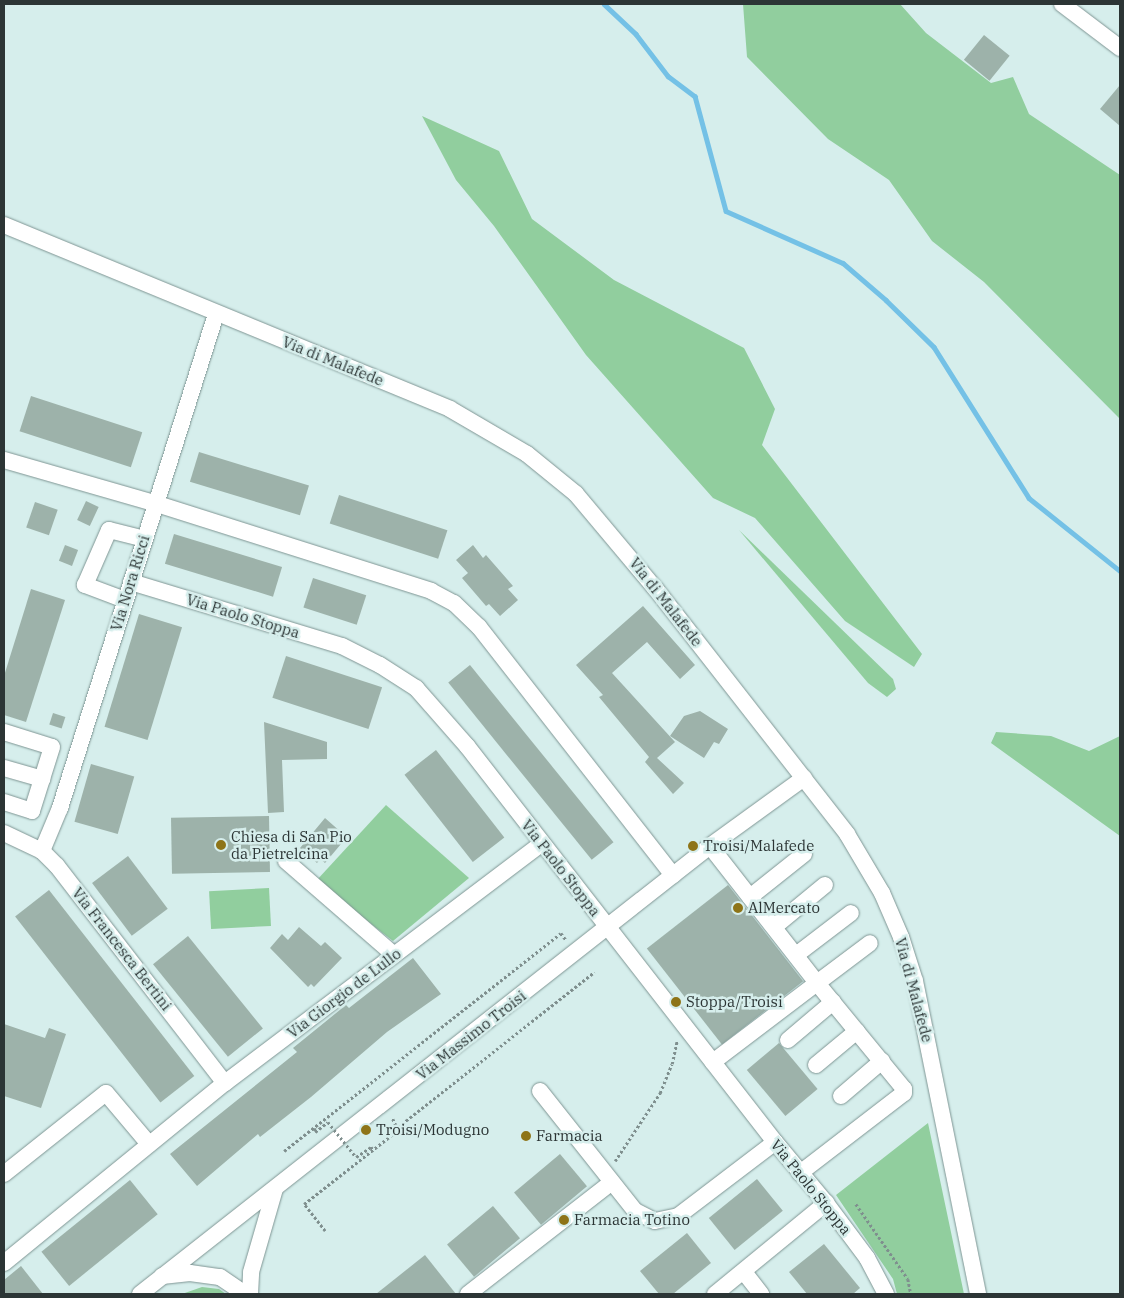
<!DOCTYPE html>
<style>
body{margin:0}
#map{position:relative;width:1124px;height:1298px;overflow:hidden;background:#d6eeec;font-family:"IBM Plex Serif",serif}
div>[style]{position:absolute}
[style*='--x']{left:calc(var(--x)*1px);top:calc(var(--y)*1px);width:calc(var(--w)*1px);rotate:calc(var(--a)*1deg)}
.green>*{inset:0;background:#91ce9e;transform-origin:0 0}
.stream>*{height:4.5px;margin:-2.25px;padding:0 2.25px;transform-origin:2.25px;border-radius:2.25px;background:#74c1e6}
.building>*{inset:0;background:#9db2aa;transform-origin:0 0}
.path>*{height:2.5px;margin-top:-1.25px;transform-origin:0;background:repeating-linear-gradient(90deg,#7f8f8e 0 2.5px,transparent 0 5px)}
.roads{filter:drop-shadow(0 0 1px #7e9593) drop-shadow(0 0 1px #7e9593)}
.minor>*{height:16px;margin:-8px;padding:0 8px;transform-origin:8px;border-radius:8px;background:#fff}
.path-bridge>*{height:2.5px;margin-top:-1.25px;transform-origin:0;background:repeating-linear-gradient(90deg,#7f8f8e 0 2.5px,transparent 0 5px)}
.dots>*{width:14px;height:14px;translate:-50% -50%;box-sizing:border-box;border:2px solid #d6eeec;border-radius:50%}
span{translate:-50% -50%;white-space:nowrap;text-align:center;line-height:1.15;-webkit-text-stroke:5px #d6eeec;paint-order:stroke}
.street-label{font-size:15px;color:#2c3535}
.poi-label{font-size:15px;color:#2c3535}
.left{translate:0 -50%;text-align:left}
.frame{position:absolute;inset:0;border:5px solid #2c3535;pointer-events:none}
</style>
<div id="map">
<div class="green">
<i style="clip-path:polygon(743px 4px,900px 4px,926px 33px,991px 83px,1013px 77px,1029px 114px,1120px 175px,1120px 419px,984px 282px,932px 241px,889px 180px,828px 139px,747px 57px)"></i>
<i style="clip-path:polygon(422px 116px,499px 151px,532px 219px,614px 280px,744px 348px,775px 409px,762px 445px,922px 654px,914px 667px,845px 621px,755px 518px,713px 498px,586px 355px,494px 226px,456px 180px)"></i>
<i style="clip-path:polygon(739px 530px,893px 679px,896px 689px,887px 697px,868px 683px)"></i>
<i style="clip-path:polygon(996px 732px,1051px 736px,1089px 751px,1120px 736px,1120px 836px,991px 743px)"></i>
<i style="clip-path:polygon(386px 805px,469px 878px,393px 941px,316px 881px)"></i>
<i style="left:269px;top:888px;width:38px;height:60px;rotate:87deg"></i>
<i style="clip-path:polygon(928px 1123px,964px 1294px,897px 1294px,893px 1279px,836px 1195px)"></i>
<i style="clip-path:polygon(202px 1287px,219px 1289px,226px 1294px,182px 1294px)"></i>
</div>
<div class="stream">
<i style="--x:604;--y:4;--w:44;--a:43.2"></i>
<i style="--x:636;--y:34;--w:53;--a:52.7"></i>
<i style="--x:668;--y:76;--w:34;--a:37"></i>
<i style="--x:695;--y:96;--w:119;--a:74.9"></i>
<i style="--x:726;--y:211;--w:128;--a:24"></i>
<i style="--x:843;--y:263;--w:57;--a:40.7"></i>
<i style="--x:886;--y:300;--w:67;--a:44.4"></i>
<i style="--x:934;--y:347;--w:178;--a:57.8"></i>
<i style="--x:1029;--y:498;--w:117;--a:38.7"></i>
</div>
<div class="building">
<i style="left:984px;top:35px;width:33px;height:32px;rotate:39deg"></i>
<i style="clip-path:polygon(1120px 85px,1120px 126px,1100px 109px)"></i>
<i style="left:31px;top:396px;width:117px;height:37px;rotate:18deg"></i>
<i style="left:199px;top:452px;width:115px;height:31px;rotate:17deg"></i>
<i style="left:339px;top:495px;width:114px;height:30px;rotate:18deg"></i>
<i style="left:86px;top:501px;width:14px;height:21px;rotate:25deg"></i>
<i style="left:35px;top:502px;width:24px;height:27px;rotate:19deg"></i>
<i style="left:174px;top:534px;width:113px;height:31px;rotate:17deg"></i>
<i style="left:65px;top:545px;width:14px;height:17px;rotate:21deg"></i>
<i style="clip-path:polygon(473px 545px,483px 558px,486px 555px,513px 586px,508px 589px,518px 600px,500px 616px,489px 604px,486px 606px,462px 578px,468px 573px,456px 560px)"></i>
<i style="left:313px;top:578px;width:56px;height:31px;rotate:18deg"></i>
<i style="clip-path:polygon(31px 589px,65px 600px,26px 722px,4px 715px,4px 676px)"></i>
<i style="clip-path:polygon(643px 606px,695px 665px,680px 679px,647px 642px,612px 673px,675px 742px,657px 758px,684px 783px,673px 794px,645px 762px,649px 757px,599px 697px,603px 695px,576px 665px)"></i>
<i style="left:139px;top:614px;width:45px;height:118px;rotate:17deg"></i>
<i style="left:286px;top:656px;width:101px;height:44px;rotate:18deg"></i>
<i style="left:470px;top:665px;width:228px;height:28px;rotate:51deg"></i>
<i style="clip-path:polygon(700px 711px,728px 729px,719px 744px,714px 742px,704px 758px,670px 736px,684px 716px)"></i>
<i style="left:53px;top:713px;width:13px;height:12px;rotate:18deg"></i>
<i style="clip-path:polygon(264px 722px,327px 742px,327px 759px,282px 760px,284px 812px,268px 813px)"></i>
<i style="left:436px;top:750px;width:111px;height:40px;rotate:52deg"></i>
<i style="left:91px;top:764px;width:45px;height:60px;rotate:16deg"></i>
<i style="left:269px;top:816px;width:56px;height:98px;rotate:89deg"></i>
<i style="clip-path:polygon(325px 818px,342px 833px,337px 838px,341px 844px,325px 863px,320px 859px,317px 863px,300px 848px)"></i>
<i style="left:128px;top:856px;width:66px;height:45px;rotate:53deg"></i>
<i style="left:728px;top:885px;width:122px;height:103px;rotate:52deg"></i>
<i style="left:49px;top:890px;width:236px;height:43px;rotate:52deg"></i>
<i style="clip-path:polygon(299px 927px,321px 946px,325px 942px,342px 958px,314px 987px,311px 984px,308px 987px,270px 948px,282px 934px,288px 940px)"></i>
<i style="left:188px;top:936px;width:119px;height:45px;rotate:51deg"></i>
<i style="clip-path:polygon(413px 958px,441px 994px,387px 1032px,311px 1097px,260px 1137px,258px 1134px,197px 1186px,170px 1154px,297px 1052px,293px 1048px,346px 1005px,349px 1008px)"></i>
<i style="clip-path:polygon(4px 1024px,45px 1038px,49px 1028px,66px 1034px,41px 1108px,4px 1096px)"></i>
<i style="left:779px;top:1043px;width:60px;height:42px;rotate:50deg"></i>
<i style="left:560px;top:1154px;width:42px;height:60px;rotate:50deg"></i>
<i style="left:757px;top:1179px;width:41px;height:62px;rotate:51deg"></i>
<i style="left:130px;top:1180px;width:44px;height:114px;rotate:51deg"></i>
<i style="left:493px;top:1206px;width:42px;height:60px;rotate:50deg"></i>
<i style="clip-path:polygon(687px 1233px,711px 1263px,673px 1294px,659px 1294px,640px 1271px)"></i>
<i style="clip-path:polygon(824px 1244px,860px 1288px,853px 1294px,807px 1294px,789px 1272px)"></i>
<i style="clip-path:polygon(425px 1255px,456px 1294px,376px 1294px)"></i>
<i style="clip-path:polygon(21px 1266px,43px 1294px,4px 1294px,4px 1280px)"></i>
</div>
<div class="path">
<i style="--x:398;--y:1127;--w:250;--a:-38.3"></i>
<i style="--x:315;--y:1128;--w:4;--a:90"></i>
<i style="--x:315;--y:1132;--w:16;--a:-38"></i>
<i style="--x:284;--y:1151;--w:352;--a:-38.2"></i>
<i style="--x:561;--y:933;--w:9;--a:54"></i>
<i style="--x:356;--y:1157;--w:18;--a:-34"></i>
<i style="--x:371;--y:1147;--w:3;--a:45"></i>
<i style="--x:615;--y:1161;--w:82;--a:-56.5"></i>
<i style="--x:660;--y:1093;--w:31;--a:-68"></i>
<i style="--x:672;--y:1064;--w:24;--a:-78"></i>
<i style="--x:856;--y:1204;--w:91;--a:55.3"></i>
<i style="--x:908;--y:1279;--w:15;--a:79"></i>
<i style="--x:325;--y:1231;--w:34;--a:-128"></i>
<i style="--x:304;--y:1204;--w:120;--a:-38.2"></i>
<i style="--x:398;--y:1130;--w:13;--a:-117"></i>
</div>
<div class="roads">
<div class="minor">
<i style="--x:1062;--y:4;--w:73;--a:37.2"></i>
<i style="--x:4;--y:225;--w:482;--a:22.4"></i>
<i style="--x:450;--y:409;--w:89;--a:30.3"></i>
<i style="--x:527;--y:454;--w:63;--a:39.2"></i>
<i style="--x:576;--y:494;--w:123;--a:50"></i>
<i style="--x:655;--y:588;--w:312;--a:52"></i>
<i style="--x:847;--y:834;--w:69;--a:59.3"></i>
<i style="--x:882;--y:893;--w:48;--a:66.6"></i>
<i style="--x:901;--y:937;--w:46;--a:72.3"></i>
<i style="--x:915;--y:981;--w:319;--a:78.6"></i>
<i style="--x:4;--y:460;--w:156;--a:16"></i>
<i style="--x:154;--y:503;--w:291;--a:17.6"></i>
<i style="--x:431;--y:591;--w:26;--a:28"></i>
<i style="--x:454;--y:603;--w:35;--a:44"></i>
<i style="--x:479;--y:627;--w:315;--a:52"></i>
<i style="--x:131;--y:582;--w:220;--a:16.9"></i>
<i style="--x:342;--y:646;--w:42;--a:26.6"></i>
<i style="--x:380;--y:665;--w:43;--a:32.6"></i>
<i style="--x:416;--y:688;--w:77;--a:48.7"></i>
<i style="--x:467;--y:746;--w:502;--a:52.13"></i>
<i style="--x:775;--y:1142;--w:80;--a:50.1"></i>
<i style="--x:826;--y:1203;--w:69;--a:53.3"></i>
<i style="--x:867;--y:1258;--w:41;--a:62.2"></i>
<i style="--x:125;--y:600;--w:43;--a:-159.4"></i>
<i style="--x:85;--y:585;--w:60;--a:-66.4"></i>
<i style="--x:109;--y:530;--w:36;--a:14"></i>
<i style="--x:4;--y:732;--w:50;--a:17.4"></i>
<i style="--x:52;--y:747;--w:67;--a:107.4"></i>
<i style="--x:32;--y:811;--w:29;--a:-162"></i>
<i style="--x:4;--y:768;--w:40;--a:16"></i>
<i style="--x:4;--y:833;--w:42;--a:25.3"></i>
<i style="--x:42;--y:851;--w:21;--a:45"></i>
<i style="--x:57;--y:866;--w:274;--a:52.3"></i>
<i style="--x:710;--y:846;--w:174;--a:52"></i>
<i style="--x:817;--y:983;--w:131;--a:142.8"></i>
<i style="--x:42;--y:851;--w:47;--a:-67.3"></i>
<i style="--x:60;--y:808;--w:518;--a:-72.47"></i>
<i style="--x:286;--y:861;--w:143;--a:41"></i>
<i style="--x:750;--y:897;--w:69;--a:-38.5"></i>
<i style="--x:774;--y:927;--w:66;--a:-39.5"></i>
<i style="--x:796;--y:955;--w:69;--a:-37.4"></i>
<i style="--x:788;--y:1040;--w:59;--a:-40.2"></i>
<i style="--x:816;--y:1065;--w:53;--a:-39.7"></i>
<i style="--x:540;--y:1091;--w:153;--a:51.6"></i>
<i style="--x:635;--y:1211;--w:22;--a:27"></i>
<i style="--x:655;--y:1221;--w:24;--a:-12"></i>
<i style="--x:678;--y:1216;--w:122;--a:-37.3"></i>
<i style="--x:841;--y:1096;--w:54;--a:-40.5"></i>
<i style="--x:800;--y:1173;--w:131;--a:-37.6"></i>
<i style="--x:904;--y:1093;--w:4;--a:-90"></i>
<i style="--x:904;--y:1089;--w:137;--a:-129.4"></i>
<i style="--x:817;--y:983;--w:66;--a:-37"></i>
<i style="--x:4;--y:1174;--w:130;--a:-38.5"></i>
<i style="--x:106;--y:1093;--w:67;--a:49.9"></i>
<i style="--x:4;--y:1263;--w:285;--a:-39.2"></i>
<i style="--x:225;--y:1083;--w:396;--a:-37.1"></i>
<i style="--x:744;--y:1272;--w:28;--a:52"></i>
<i style="--x:162;--y:1276;--w:28;--a:-6"></i>
<i style="--x:190;--y:1273;--w:30;--a:8"></i>
<i style="--x:220;--y:1277;--w:30;--a:34"></i>
<i style="--x:140;--y:1294;--w:725;--a:-38.17"></i>
<i style="--x:710;--y:846;--w:116;--a:-35.9"></i>
<i style="--x:250;--y:1294;--w:22;--a:-87"></i>
<i style="--x:251;--y:1272;--w:86;--a:-73.9"></i>
<i style="--x:468;--y:1294;--w:182;--a:-37.9"></i>
<i style="--x:715;--y:1294;--w:144;--a:-39.3"></i>
</div>
</div>
<div class="path-bridge">
<i style="--x:328;--y:1122;--w:45;--a:51.3"></i>
</div>
<div class="dots">
<i style="left:221px;top:845px;background:#8e7418"></i>
<i style="left:693px;top:846px;background:#8e7418"></i>
<i style="left:738px;top:908px;background:#8e7418"></i>
<i style="left:676px;top:1002px;background:#8e7418"></i>
<i style="left:366px;top:1130px;background:#8e7418"></i>
<i style="left:526px;top:1136px;background:#8e7418"></i>
<i style="left:564px;top:1220px;background:#8e7418"></i>
</div>
<div class="street-label">
<span style="left:333px;top:361px;rotate:22deg">Via di Malafede</span>
<span style="left:130px;top:583px;rotate:-73deg">Via Nora Ricci</span>
<span style="left:666px;top:602px;rotate:52deg">Via di Malafede</span>
<span style="left:243px;top:616px;rotate:17deg">Via Paolo Stoppa</span>
<span style="left:561px;top:868px;rotate:52deg">Via Paolo Stoppa</span>
<span style="left:122px;top:949px;rotate:52deg">Via Francesca Bertini</span>
<span style="left:914px;top:990px;rotate:75deg">Via di Malafede</span>
<span style="left:344px;top:993px;rotate:-37deg">Via Giorgio de Lullo</span>
<span style="left:471px;top:1035px;rotate:-38deg">Via Massimo Troisi</span>
<span style="left:811px;top:1187px;rotate:51deg">Via Paolo Stoppa</span>
</div>
<div class="poi-label">
<span class="left" style="left:231px;top:845px">Chiesa di San Pio<br>da Pietrelcina</span>
<span class="left" style="left:703px;top:846px">Troisi/Malafede</span>
<span class="left" style="left:748px;top:908px">AlMercato</span>
<span class="left" style="left:686px;top:1002px">Stoppa/Troisi</span>
<span class="left" style="left:376px;top:1130px">Troisi/Modugno</span>
<span class="left" style="left:536px;top:1136px">Farmacia</span>
<span class="left" style="left:574px;top:1220px">Farmacia Totino</span>
</div>
<div class="frame"></div>
</div>
